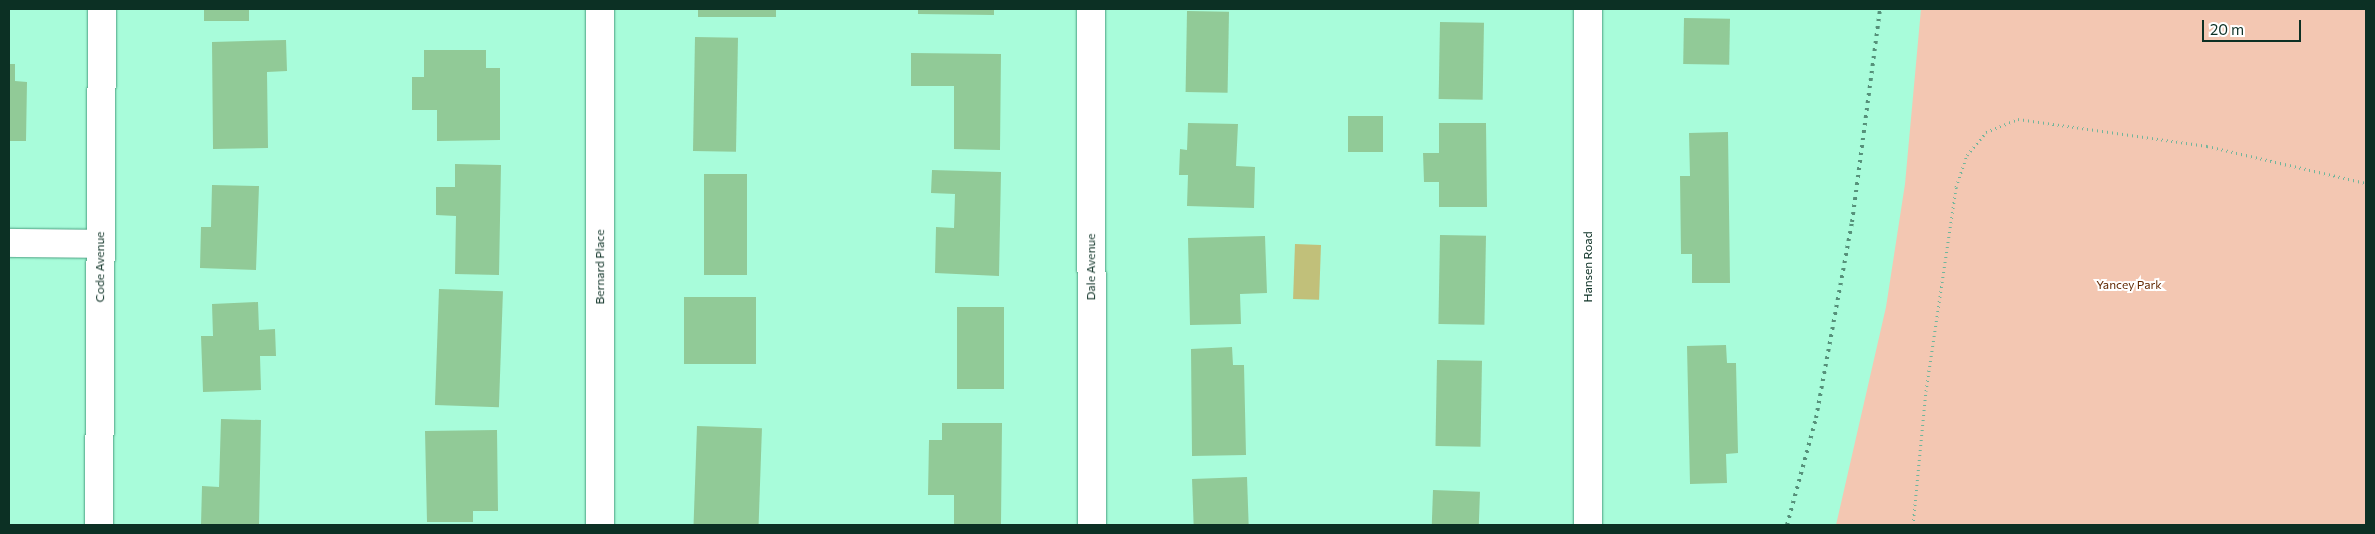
<!DOCTYPE html>
<style>
body{margin:0}
#map{position:relative;width:2375px;height:534px;overflow:hidden;background:#a8fcda;font-family:Commissioner,sans-serif}
div>[style]{position:absolute}
[style*='--x']{left:calc(var(--x)*1px);top:calc(var(--y)*1px);width:calc(var(--w)*1px);rotate:calc(var(--a)*1deg)}
.green>*{inset:0;background:#f3c7b2}
.water>*{inset:0;background:#c1c07a;transform-origin:0 0}
.building>*{inset:0;background:#91ca97;transform-origin:0 0}
.path>*{height:3px;margin-top:-1.5px;transform-origin:0;background:repeating-linear-gradient(90deg,#72b59b 0 1px,transparent 0 5px)}
.roads{filter:drop-shadow(0 0 1px #4c9f81) drop-shadow(0 0 1px #4c9f81)}
.minor>*{height:28px;margin:-14px;padding:0 14px;transform-origin:14px;border-radius:14px;background:#fff}
.rail>*{height:4px;margin-top:-2px;transform-origin:0;background:repeating-linear-gradient(90deg,#56917a 0 2.5px,transparent 0 7.5px)}
span{translate:-50% -50%;white-space:nowrap;text-align:center;line-height:1.15;-webkit-text-stroke:4px #fff;paint-order:stroke}
.street-label{font-size:12px;color:#0c3024}
.park-label{font-size:12px;color:#612700}
.frame{position:absolute;inset:0;border:10px solid #0c3024;pointer-events:none}
.scale{position:absolute;left:2202px;top:20px;width:99px;height:22px;box-sizing:border-box;border:2px solid #0c3024;border-top:0;padding-left:6px;font-size:15px;line-height:18px;white-space:nowrap;color:#0c3024;-webkit-text-stroke:4px #fff;paint-order:stroke}
</style>
<div id="map">
<div class="green">
<i style="clip-path:polygon(1921px 9px,2366px 9px,2366px 525px,1836px 525px,1886px 307px,1905px 184px)"></i>
</div>
<div class="water">
<i style="left:1295px;top:244px;width:26px;height:55px;rotate:2deg"></i>
</div>
<div class="building">
<i style="left:204px;top:9px;width:45px;height:12px"></i>
<i style="left:698px;top:9px;width:78px;height:8px"></i>
<i style="clip-path:polygon(918px 9px,994px 9px,994px 15px,918px 14px)"></i>
<i style="left:1187px;top:11px;width:42px;height:81px;rotate:1deg"></i>
<i style="left:1684px;top:18px;width:46px;height:46px;rotate:1deg"></i>
<i style="left:1440px;top:22px;width:44px;height:77px;rotate:1deg"></i>
<i style="left:695px;top:37px;width:43px;height:114px;rotate:1deg"></i>
<i style="clip-path:polygon(286px 40px,287px 71px,267px 72px,268px 148px,213px 149px,212px 42px)"></i>
<i style="clip-path:polygon(424px 50px,486px 50px,486px 68px,500px 68px,500px 140px,437px 141px,437px 110px,412px 110px,412px 77px,424px 77px)"></i>
<i style="clip-path:polygon(911px 53px,1001px 54px,1000px 150px,954px 149px,954px 86px,911px 86px)"></i>
<i style="clip-path:polygon(9px 64px,15px 64px,15px 81px,27px 82px,26px 141px,9px 141px)"></i>
<i style="left:1348px;top:116px;width:35px;height:36px"></i>
<i style="clip-path:polygon(1188px 123px,1238px 124px,1236px 166px,1255px 167px,1254px 208px,1187px 206px,1188px 175px,1179px 175px,1180px 149px,1187px 150px)"></i>
<i style="clip-path:polygon(1439px 123px,1486px 123px,1487px 207px,1439px 207px,1439px 182px,1424px 182px,1423px 153px,1439px 153px)"></i>
<i style="clip-path:polygon(1728px 132px,1730px 283px,1692px 283px,1692px 254px,1681px 254px,1680px 176px,1690px 176px,1689px 133px)"></i>
<i style="clip-path:polygon(455px 164px,501px 165px,499px 275px,455px 274px,456px 216px,436px 215px,436px 187px,455px 187px)"></i>
<i style="clip-path:polygon(932px 170px,1001px 172px,999px 276px,935px 273px,936px 227px,954px 228px,955px 194px,931px 193px)"></i>
<i style="left:704px;top:174px;width:43px;height:101px"></i>
<i style="clip-path:polygon(212px 185px,259px 186px,256px 270px,200px 268px,201px 227px,211px 227px)"></i>
<i style="left:1440px;top:235px;width:46px;height:89px;rotate:1deg"></i>
<i style="clip-path:polygon(1265px 236px,1267px 293px,1240px 294px,1241px 324px,1190px 325px,1188px 238px)"></i>
<i style="left:439px;top:289px;width:64px;height:116px;rotate:2deg"></i>
<i style="left:684px;top:297px;width:72px;height:67px"></i>
<i style="clip-path:polygon(258px 302px,259px 330px,275px 329px,276px 356px,260px 356px,261px 390px,203px 392px,201px 336px,213px 336px,212px 304px)"></i>
<i style="left:957px;top:307px;width:47px;height:82px"></i>
<i style="clip-path:polygon(1726px 345px,1727px 363px,1736px 363px,1738px 453px,1726px 454px,1727px 483px,1690px 484px,1687px 346px)"></i>
<i style="clip-path:polygon(1232px 347px,1233px 365px,1244px 365px,1246px 455px,1192px 456px,1191px 349px)"></i>
<i style="left:1437px;top:360px;width:45px;height:86px;rotate:1deg"></i>
<i style="clip-path:polygon(221px 419px,261px 420px,259px 525px,201px 525px,202px 486px,219px 487px)"></i>
<i style="clip-path:polygon(942px 423px,1002px 423px,1001px 525px,954px 525px,954px 495px,928px 495px,929px 440px,942px 440px)"></i>
<i style="left:697px;top:426px;width:65px;height:99px;rotate:2deg"></i>
<i style="clip-path:polygon(497px 430px,498px 511px,473px 511px,473px 522px,427px 522px,425px 431px)"></i>
<i style="left:1247px;top:477px;width:48px;height:55px;rotate:88deg"></i>
<i style="left:1433px;top:490px;width:47px;height:35px;rotate:2deg"></i>
</div>
<div class="path">
<i style="--x:1913;--y:525;--w:135;--a:-84.5"></i>
<i style="--x:1926;--y:391;--w:206;--a:-81.6"></i>
<i style="--x:1956;--y:187;--w:34;--a:-71"></i>
<i style="--x:1967;--y:155;--w:30;--a:-50"></i>
<i style="--x:1986;--y:132;--w:35;--a:-22"></i>
<i style="--x:2018;--y:119;--w:191;--a:8.1"></i>
<i style="--x:2207;--y:146;--w:163;--a:13.1"></i>
</div>
<div class="roads">
<div class="minor">
<i style="--x:600;--y:9;--w:516;--a:90"></i>
<i style="--x:1091;--y:9;--w:516;--a:89.89"></i>
<i style="--x:1588;--y:9;--w:516;--a:90"></i>
<i style="--x:9;--y:243;--w:91;--a:0.6"></i>
<i style="--x:99;--y:525;--w:516;--a:-89.67"></i>
</div>
</div>
<div class="rail">
<i style="--x:1787;--y:525;--w:111;--a:-74.8"></i>
<i style="--x:1816;--y:418;--w:199;--a:-79.6"></i>
<i style="--x:1852;--y:222;--w:215;--a:-82.5"></i>
</div>
<div class="street-label">
<span style="left:100px;top:267px;rotate:-90deg">Code Avenue</span>
<span style="left:600px;top:267px;rotate:-90deg">Bernard Place</span>
<span style="left:1091px;top:267px;rotate:-90deg">Dale Avenue</span>
<span style="left:1588px;top:267px;rotate:-90deg">Hansen Road</span>
</div>
<div class="park-label">
<span style="left:2129px;top:285px">Yancey Park</span>
</div>
<div class="frame"></div>
<div class="scale">20 m</div>
</div>
